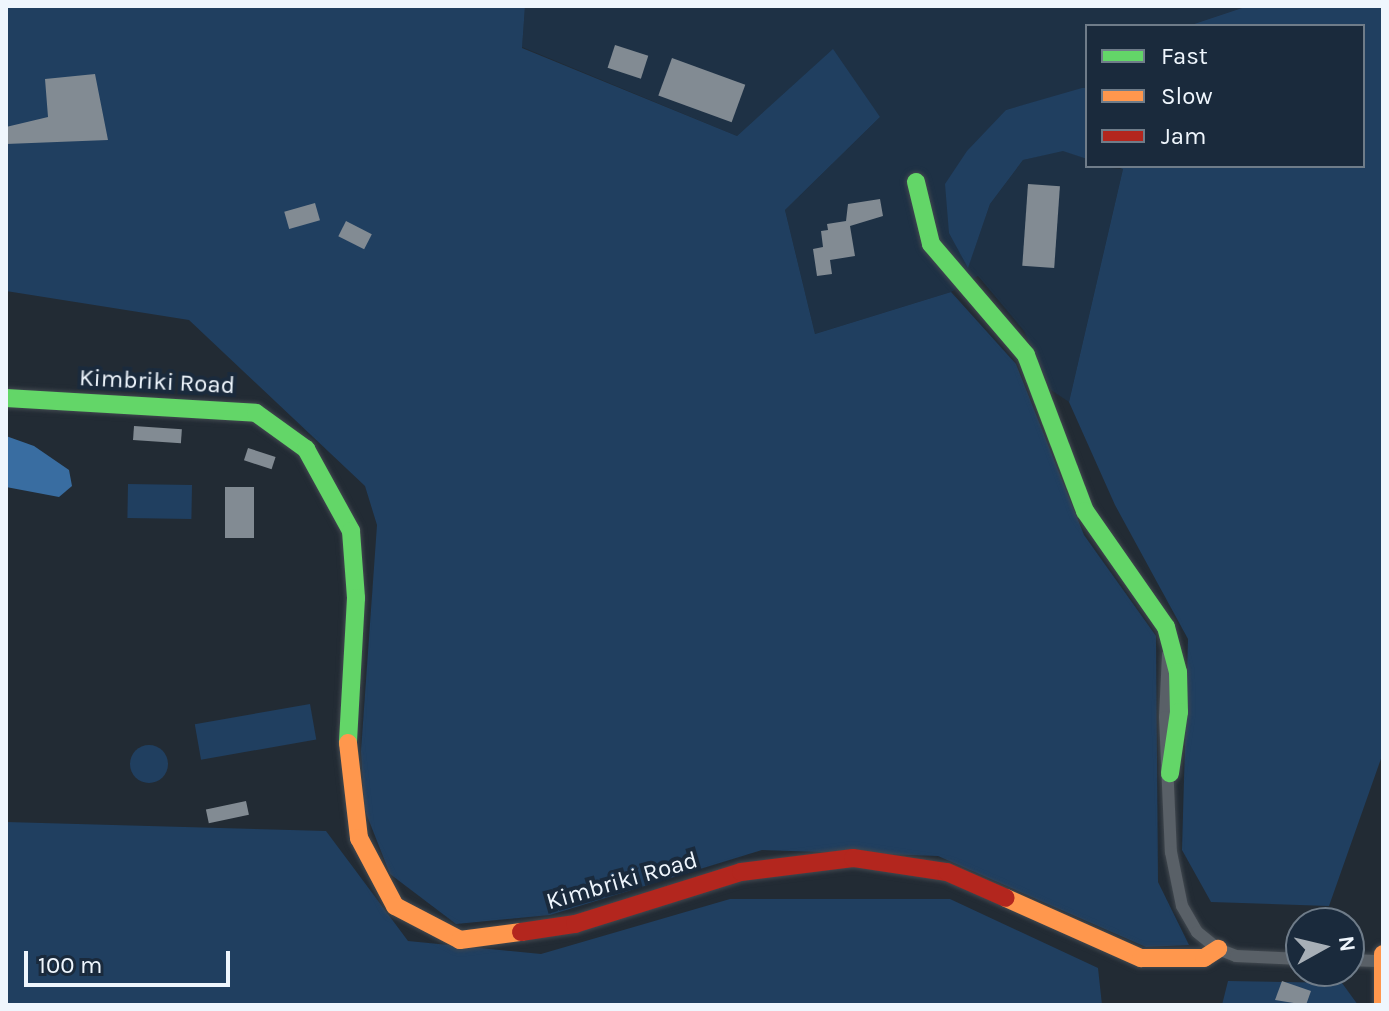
<!DOCTYPE html>
<style>
body{margin:0}
#map{position:relative;width:1389px;height:1011px;overflow:hidden;background:#222b34;font-family:Karla,sans-serif}
div>[style]{position:absolute}
[style*='--x']{left:calc(var(--x)*1px);top:calc(var(--y)*1px);width:calc(var(--w)*1px);rotate:calc(var(--a)*1deg)}
.built>*{inset:0;background:#1e3145}
.green>*{inset:0;background:#203f60;transform-origin:0 0}
.round{border-radius:50%}
.water>*{inset:0;background:#396da1}
.building>*{inset:0;background:#828b93;transform-origin:0 0}
.roads{filter:drop-shadow(0 0 2px #424950) drop-shadow(0 0 2px #424950)}
.street>*{height:12px;margin:-6px;padding:0 6px;transform-origin:6px;border-radius:6px;background:#596067}
.fast>*{height:18px;margin:-9px;padding:0 9px;transform-origin:9px;border-radius:9px;background:#63d668}
.slow>*{height:18px;margin:-9px;padding:0 9px;transform-origin:9px;border-radius:9px;background:#ff974d}
.jam>*{height:18px;margin:-9px;padding:0 9px;transform-origin:9px;border-radius:9px;background:#b3261e}
span{translate:-50% -50%;white-space:nowrap;text-align:center;line-height:1.15;-webkit-text-stroke:8px #1a2a3c;paint-order:stroke}
.street-label{font-size:24px;color:#eff6fd}
.frame{position:absolute;inset:0;border:8px solid #eff6fd;pointer-events:none}
.legend{position:absolute;left:1085px;top:24px;width:280px;height:144px;box-sizing:border-box;background:#1a2a3c;border:2px solid #6f7c89;margin:0;padding:10px 14px;list-style:none;font-size:24px;color:#eff6fd}
.legend li{display:flex;align-items:center;gap:16px;height:40px}
.legend b{width:40px;border:2px solid #6f7c89}
.north{position:absolute;left:1285px;top:907px;width:80px;height:80px;box-sizing:border-box;background:#1a2a3c;border:2px solid #6f7c89;border-radius:50%;rotate:82deg;font-size:22px;font-weight:700;line-height:32px;text-align:center;color:#eff6fd}
.north::after{content:'';display:block;margin:auto;width:28px;height:36px;background:#a7afb7;clip-path:polygon(50% 0,100% 100%,50% 72%,0 100%)}
.scale{position:absolute;left:24px;top:951px;width:206px;height:36px;box-sizing:border-box;border:4px solid #eff6fd;border-top:0;padding-left:10px;font-size:24px;line-height:28px;white-space:nowrap;color:#eff6fd;-webkit-text-stroke:6px #1a2a3c;paint-order:stroke}
</style>
<div id="map">
<div class="built">
<i style="clip-path:polygon(525px 6px,1248px 6px,1188px 26px,1087px 26px,1087px 88px,1006px 110px,968px 267px,990px 204px,1023px 160px,1063px 150px,1087px 159px,1087px 166px,1123px 169px,1069px 402px,1051px 390px,1024px 331px,978px 276px,951px 292px,815px 334px,785px 210px,880px 117px,798px 81px,737px 136px,522px 47px)"></i>
</div>
<div class="green">
<i style="clip-path:polygon(6px 6px,525px 6px,522px 48px,737px 136px,833px 49px,880px 117px,785px 210px,815px 334px,951px 292px,1016px 364px,1084px 535px,1156px 636px,1158px 882px,1189px 945px,1146px 947px,938px 856px,762px 850px,550px 915px,456px 924px,390px 874px,364px 808px,361px 751px,377px 525px,365px 486px,189px 320px,6px 291px)"></i>
<i style="clip-path:polygon(1248px 6px,1383px 6px,1383px 753px,1329px 906px,1211px 902px,1182px 850px,1188px 639px,1115px 505px,1069px 402px,1123px 169px,1114px 166px,1363px 166px,1363px 26px,1188px 26px)"></i>
<i style="clip-path:polygon(1082px 88px,1087px 88px,1087px 159px,1063px 151px,1023px 160px,990px 204px,968px 268px,949px 233px,945px 184px,967px 151px,1006px 110px)"></i>
<i style="left:128px;top:484px;width:64px;height:34px;rotate:1deg"></i>
<i style="left:310px;top:704px;width:36px;height:117px;rotate:80deg"></i>
<i class="round" style="left:130px;top:745px;width:38px;height:38px"></i>
<i style="clip-path:polygon(6px 822px,326px 831px,408px 941px,541px 954px,730px 899px,950px 899px,1098px 968px,1102px 1005px,6px 1005px)"></i>
<i style="clip-path:polygon(1228px 981px,1342px 983px,1358px 1005px,1222px 1005px)"></i>
</div>
<div class="water">
<i style="clip-path:polygon(6px 436px,34px 446px,69px 470px,72px 486px,59px 497px,6px 487px)"></i>
</div>
<div class="building">
<i style="left:615px;top:45px;width:35px;height:24px;rotate:18deg"></i>
<i style="left:672px;top:58px;width:78px;height:40px;rotate:20deg"></i>
<i style="clip-path:polygon(95px 74px,108px 140px,6px 144px,6px 127px,48px 117px,45px 79px)"></i>
<i style="left:1028px;top:184px;width:32px;height:82px;rotate:4deg"></i>
<i style="clip-path:polygon(880px 199px,883px 216px,850px 226px,855px 256px,830px 260px,832px 274px,817px 276px,813px 249px,823px 247px,821px 231px,828px 230px,827px 224px,846px 221px,848px 204px)"></i>
<i style="left:315px;top:203px;width:18px;height:32px;rotate:74deg"></i>
<i style="left:346px;top:221px;width:29px;height:17px;rotate:27deg"></i>
<i style="left:134px;top:426px;width:48px;height:14px;rotate:4deg"></i>
<i style="left:248px;top:448px;width:29px;height:13px;rotate:18deg"></i>
<i style="left:225px;top:487px;width:29px;height:51px"></i>
<i style="left:246px;top:801px;width:14px;height:41px;rotate:78deg"></i>
<i style="clip-path:polygon(1282px 981px,1311px 991px,1306px 1005px,1275px 1000px)"></i>
</div>
<div class="roads">
<div class="street">
<i style="--x:1168;--y:655;--w:62;--a:92.8"></i>
<i style="--x:1165;--y:717;--w:135;--a:87.5"></i>
<i style="--x:1171;--y:852;--w:55;--a:78.5"></i>
<i style="--x:1182;--y:906;--w:30;--a:60"></i>
<i style="--x:1197;--y:932;--w:27;--a:39"></i>
<i style="--x:1218;--y:949;--w:19;--a:21"></i>
<i style="--x:1236;--y:956;--w:65;--a:2.6"></i>
<i style="--x:1349;--y:960;--w:34;--a:2"></i>
</div>
<div class="fast">
<i style="--x:916;--y:182;--w:64;--a:76.4"></i>
<i style="--x:931;--y:244;--w:146;--a:49.4"></i>
<i style="--x:1026;--y:355;--w:167;--a:69.3"></i>
<i style="--x:1085;--y:511;--w:141;--a:55.1"></i>
<i style="--x:1166;--y:627;--w:47;--a:75.1"></i>
<i style="--x:1178;--y:672;--w:40;--a:88.6"></i>
<i style="--x:1179;--y:712;--w:62;--a:98.4"></i>
<i style="--x:6;--y:398;--w:250;--a:3.4"></i>
<i style="--x:256;--y:413;--w:62;--a:35.8"></i>
<i style="--x:306;--y:449;--w:94;--a:61.2"></i>
<i style="--x:351;--y:531;--w:67;--a:85.7"></i>
<i style="--x:356;--y:598;--w:145;--a:93.2"></i>
</div>
<div class="slow">
<i style="--x:348;--y:743;--w:96;--a:83.4"></i>
<i style="--x:359;--y:838;--w:77;--a:62.1"></i>
<i style="--x:395;--y:906;--w:73;--a:27.6"></i>
<i style="--x:460;--y:940;--w:62;--a:-7.5"></i>
<i style="--x:1006;--y:898;--w:148;--a:24"></i>
<i style="--x:1141;--y:958;--w:63;--a:0"></i>
<i style="--x:1204;--y:958;--w:17;--a:-33"></i>
<i style="--x:1383;--y:954;--w:51;--a:90"></i>
</div>
<div class="jam">
<i style="--x:521;--y:932;--w:55;--a:-8.4"></i>
<i style="--x:575;--y:924;--w:174;--a:-17.4"></i>
<i style="--x:741;--y:872;--w:113;--a:-7.1"></i>
<i style="--x:853;--y:858;--w:95;--a:8.5"></i>
<i style="--x:947;--y:872;--w:64;--a:23.8"></i>
</div>
</div>
<div class="street-label">
<span style="left:157px;top:382px;rotate:3deg">Kimbriki Road</span>
<span style="left:622px;top:881px;rotate:-16deg">Kimbriki Road</span>
</div>
<div class="frame"></div>
<ul class="legend">
<li><b style="height:10px;background:#63d668"></b>Fast</li>
<li><b style="height:10px;background:#ff974d"></b>Slow</li>
<li><b style="height:10px;background:#b3261e"></b>Jam</li>
</ul>
<div class="north">N</div>
<div class="scale">100 m</div>
</div>
